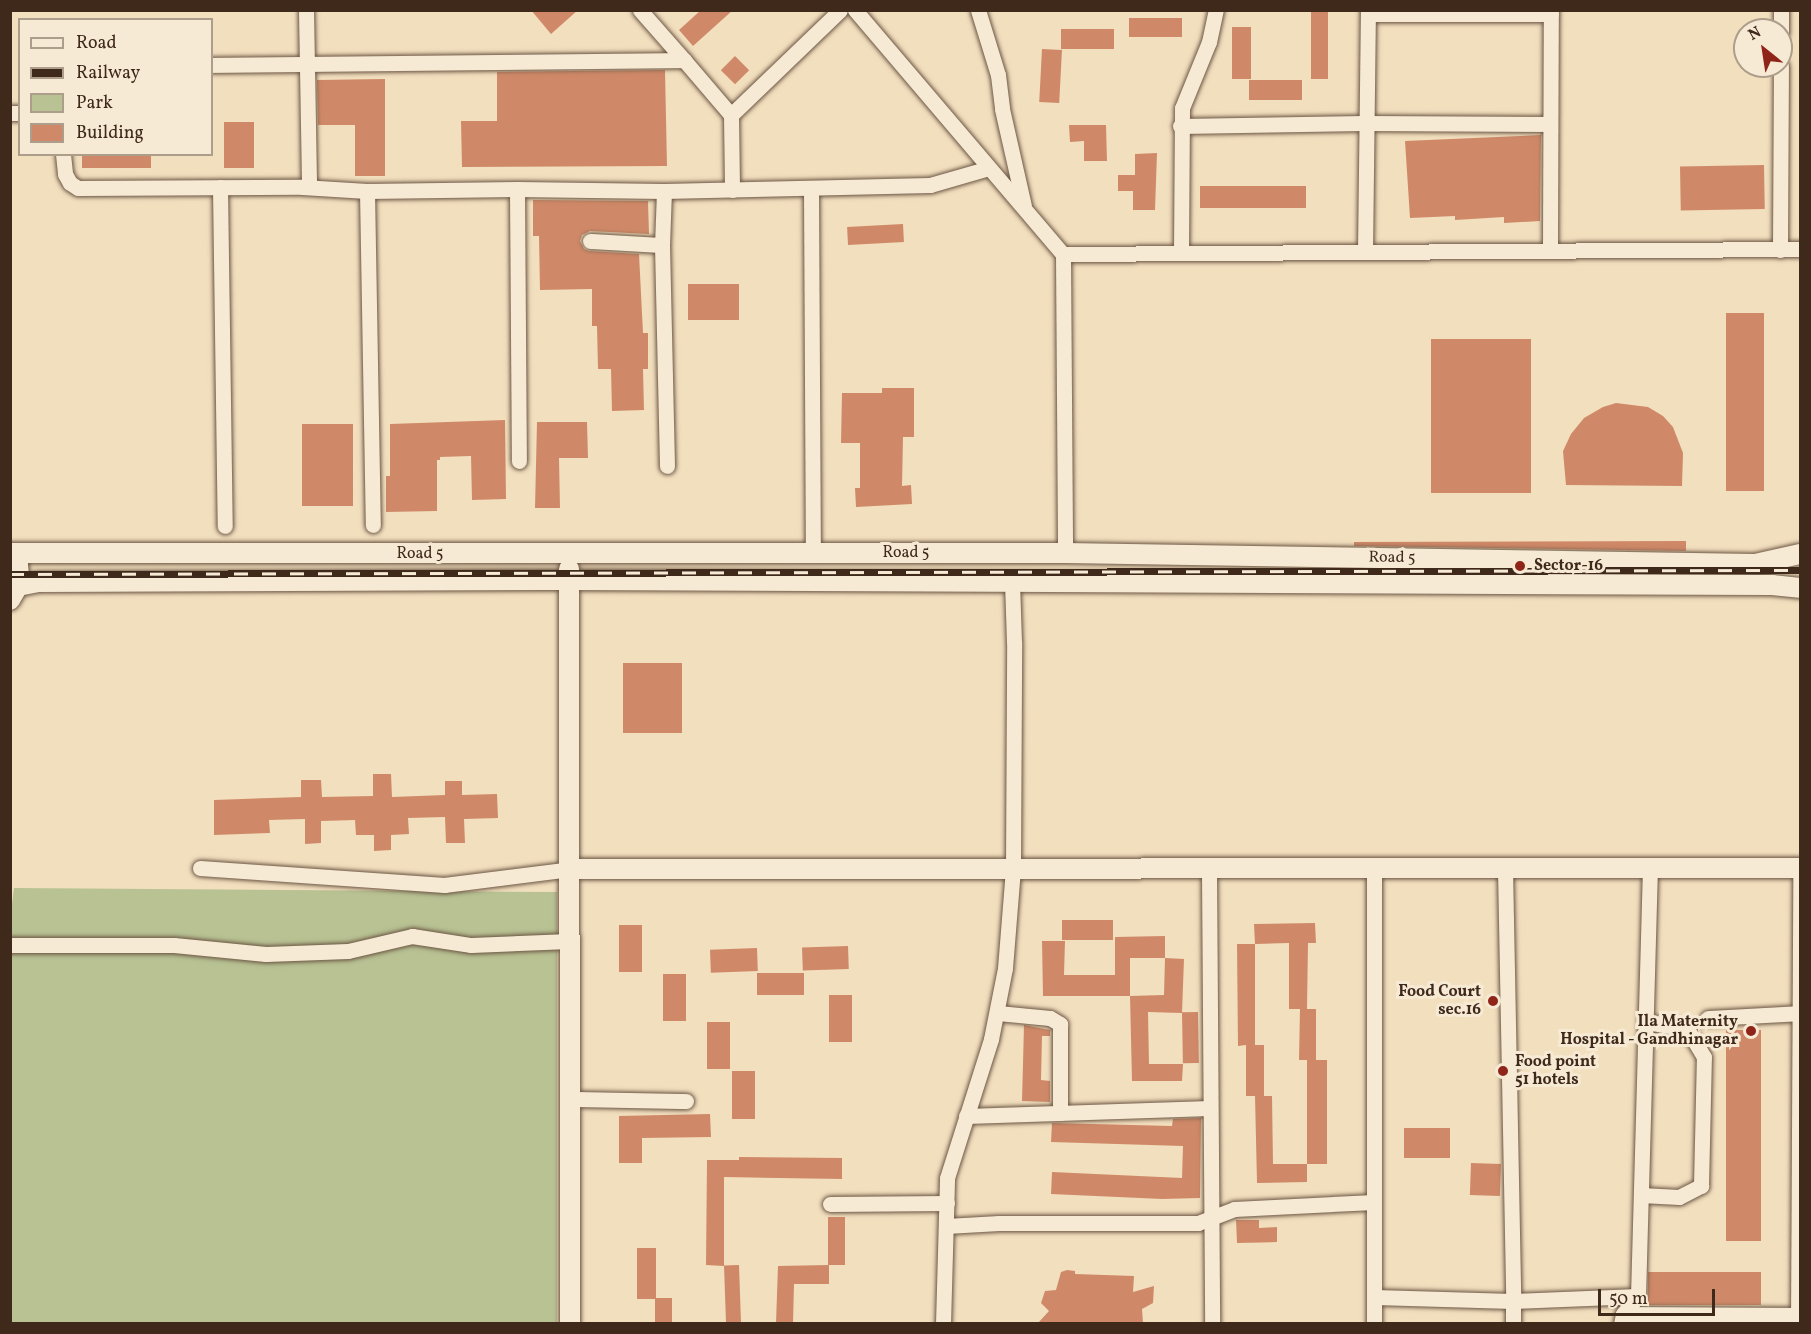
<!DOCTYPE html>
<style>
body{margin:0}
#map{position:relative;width:1811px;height:1334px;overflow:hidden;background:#f2dfbe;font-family:Vollkorn,serif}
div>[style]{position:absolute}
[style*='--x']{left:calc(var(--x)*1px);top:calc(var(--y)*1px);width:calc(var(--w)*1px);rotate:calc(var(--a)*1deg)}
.green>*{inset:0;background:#b8c293}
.building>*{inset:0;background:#cf8968;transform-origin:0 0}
.roads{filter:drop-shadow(0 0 2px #6c5644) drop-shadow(0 0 2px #6c5644)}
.minor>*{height:15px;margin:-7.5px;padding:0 7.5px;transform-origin:7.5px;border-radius:7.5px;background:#f7ead5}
.tertiary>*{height:20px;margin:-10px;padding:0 10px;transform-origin:10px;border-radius:10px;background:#f7ead5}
.rail>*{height:7px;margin-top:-3.5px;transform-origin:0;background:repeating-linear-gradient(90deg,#f7ead5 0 14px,#3f291b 0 28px);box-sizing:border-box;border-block:2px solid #3f291b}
.dots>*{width:16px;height:16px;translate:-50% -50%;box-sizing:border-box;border:3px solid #f7ead5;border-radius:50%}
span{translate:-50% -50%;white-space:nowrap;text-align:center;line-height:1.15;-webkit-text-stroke:6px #f7ead5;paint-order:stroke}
.street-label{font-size:16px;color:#3f291b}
.poi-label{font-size:16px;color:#3f291b;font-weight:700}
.left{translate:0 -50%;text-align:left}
.right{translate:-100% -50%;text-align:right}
.frame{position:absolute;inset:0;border:12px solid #3f291b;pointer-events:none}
.legend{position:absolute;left:18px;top:18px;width:195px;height:138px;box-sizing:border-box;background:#f7ead5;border:2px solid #ad9d8b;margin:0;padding:8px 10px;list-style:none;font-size:18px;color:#3f291b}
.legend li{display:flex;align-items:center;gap:12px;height:30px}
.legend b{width:30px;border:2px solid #ad9d8b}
.north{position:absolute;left:1733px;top:18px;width:60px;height:60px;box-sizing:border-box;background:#f7ead5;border:2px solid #ad9d8b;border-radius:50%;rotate:330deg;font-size:16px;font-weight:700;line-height:24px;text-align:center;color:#3f291b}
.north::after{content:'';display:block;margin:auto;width:21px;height:27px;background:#8f2418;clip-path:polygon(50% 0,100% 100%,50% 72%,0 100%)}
.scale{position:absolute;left:1598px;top:1289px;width:117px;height:27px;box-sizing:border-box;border:3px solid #3f291b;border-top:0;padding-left:8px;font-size:18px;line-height:21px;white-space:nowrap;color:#3f291b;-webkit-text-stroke:4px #f7ead5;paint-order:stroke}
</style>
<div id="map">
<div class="green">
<i style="clip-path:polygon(14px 888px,557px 892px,557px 1323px,11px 1324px,10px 920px)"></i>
</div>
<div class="building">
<i style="clip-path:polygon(531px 10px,578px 10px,551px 34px)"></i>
<i style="clip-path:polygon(701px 10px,733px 10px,693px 46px,679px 30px)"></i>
<i style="left:1311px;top:10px;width:17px;height:69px"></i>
<i style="left:1129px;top:18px;width:53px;height:19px"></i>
<i style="left:1232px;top:27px;width:19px;height:52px"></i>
<i style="left:1061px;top:29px;width:53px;height:20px"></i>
<i style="left:1042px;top:49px;width:20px;height:53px;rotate:3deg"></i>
<i style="left:735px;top:56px;width:20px;height:20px;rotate:45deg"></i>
<i style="clip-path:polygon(665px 70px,667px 166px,462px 167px,461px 121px,497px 121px,497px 72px)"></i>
<i style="clip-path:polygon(385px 79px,385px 176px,355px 176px,355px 125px,318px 125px,317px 80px)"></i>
<i style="left:1249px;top:80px;width:53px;height:20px"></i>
<i style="left:254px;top:122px;width:46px;height:30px;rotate:90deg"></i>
<i style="clip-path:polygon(1069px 125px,1106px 125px,1107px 161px,1084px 161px,1084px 141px,1070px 142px)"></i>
<i style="clip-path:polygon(1541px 135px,1540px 221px,1504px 223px,1504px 217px,1455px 220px,1455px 216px,1410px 218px,1405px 141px)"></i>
<i style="clip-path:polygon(1157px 153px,1155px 210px,1133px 210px,1133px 191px,1118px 191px,1118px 175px,1135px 175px,1135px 154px)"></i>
<i style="left:82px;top:154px;width:69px;height:14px"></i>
<i style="left:1764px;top:165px;width:44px;height:84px;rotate:89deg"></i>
<i style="left:1306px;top:186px;width:22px;height:106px;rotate:90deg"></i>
<i style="clip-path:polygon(533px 200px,648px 201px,649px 234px,590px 231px,582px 235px,580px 241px,584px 249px,589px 251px,639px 254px,643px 333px,648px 333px,648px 369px,643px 369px,644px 410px,612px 411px,611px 369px,598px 369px,597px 326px,592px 326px,592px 289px,540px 290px,539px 236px,533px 236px)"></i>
<i style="left:903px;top:224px;width:18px;height:56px;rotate:87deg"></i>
<i style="left:739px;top:284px;width:36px;height:51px;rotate:90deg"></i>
<i style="left:1764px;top:313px;width:178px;height:38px;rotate:90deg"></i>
<i style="left:1431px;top:339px;width:100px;height:154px"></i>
<i style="clip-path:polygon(882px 388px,914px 388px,914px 437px,903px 437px,902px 486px,911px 485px,912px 504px,856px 507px,855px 488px,860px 488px,860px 443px,841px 443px,842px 393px,882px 393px)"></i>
<i style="clip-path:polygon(1616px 403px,1648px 407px,1663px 416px,1673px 427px,1683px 453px,1682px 486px,1566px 485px,1563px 451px,1571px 434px,1584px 418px,1603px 407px)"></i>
<i style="clip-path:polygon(505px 420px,506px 499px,472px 500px,471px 456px,440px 457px,440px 460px,437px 460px,437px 511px,386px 512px,386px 476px,390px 476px,390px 424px)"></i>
<i style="clip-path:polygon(537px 422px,587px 422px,588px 458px,559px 458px,560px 508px,535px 508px)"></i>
<i style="left:302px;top:424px;width:51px;height:82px"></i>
<i style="clip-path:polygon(1686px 541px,1686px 551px,1354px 546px,1354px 542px)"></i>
<i style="left:623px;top:663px;width:59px;height:70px"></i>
<i style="clip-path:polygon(373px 774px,391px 774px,392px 797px,445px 795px,445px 781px,462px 781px,462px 795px,497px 794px,498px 818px,464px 819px,465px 843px,446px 843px,445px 817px,408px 818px,409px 834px,391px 835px,391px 850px,374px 851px,374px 835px,356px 835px,355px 820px,321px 821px,321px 843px,305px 844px,305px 819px,269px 820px,270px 833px,214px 835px,214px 800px,301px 797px,301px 780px,321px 780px,322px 797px,373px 796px)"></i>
<i style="left:1062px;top:920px;width:51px;height:20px"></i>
<i style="clip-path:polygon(1315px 923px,1316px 943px,1308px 943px,1307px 1009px,1316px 1009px,1316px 1060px,1299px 1060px,1300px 1009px,1305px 1009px,1289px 1009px,1289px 943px,1255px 944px,1254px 924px)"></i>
<i style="left:619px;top:925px;width:23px;height:47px"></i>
<i style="clip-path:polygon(1165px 936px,1165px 958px,1130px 958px,1130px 996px,1043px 996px,1042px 941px,1065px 941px,1064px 975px,1115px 975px,1115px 937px)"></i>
<i style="clip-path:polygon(1237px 944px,1255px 944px,1255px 1045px,1252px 1045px,1264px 1045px,1264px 1096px,1246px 1096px,1246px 1045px,1238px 1046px)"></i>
<i style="left:848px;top:946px;width:23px;height:46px;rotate:88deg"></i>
<i style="left:757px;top:948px;width:23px;height:47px;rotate:88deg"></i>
<i style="clip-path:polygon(1165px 958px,1184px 959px,1182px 1013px,1148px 1012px,1149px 1064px,1183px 1064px,1182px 1081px,1132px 1081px,1130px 996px,1164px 995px)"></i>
<i style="left:804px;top:973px;width:22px;height:47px;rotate:90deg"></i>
<i style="left:663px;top:974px;width:23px;height:47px"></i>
<i style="left:829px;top:995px;width:23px;height:47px"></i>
<i style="left:1198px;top:1012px;width:51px;height:16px;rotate:89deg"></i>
<i style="left:707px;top:1022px;width:23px;height:47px"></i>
<i style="clip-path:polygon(1024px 1025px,1050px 1030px,1050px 1036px,1042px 1036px,1041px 1080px,1050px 1081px,1050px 1102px,1022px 1101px)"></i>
<i style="left:1726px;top:1030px;width:35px;height:211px"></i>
<i style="left:1307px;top:1060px;width:20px;height:104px"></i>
<i style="left:732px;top:1071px;width:23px;height:48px"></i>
<i style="clip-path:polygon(1255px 1096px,1272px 1096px,1273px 1164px,1307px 1164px,1307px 1182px,1257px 1183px)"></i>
<i style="clip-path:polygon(710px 1114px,711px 1137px,642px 1138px,642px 1163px,619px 1163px,619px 1116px)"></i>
<i style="clip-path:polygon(1201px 1118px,1200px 1198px,1162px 1199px,1051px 1194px,1052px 1172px,1182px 1178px,1183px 1146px,1051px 1142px,1052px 1123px,1172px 1126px,1173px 1119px)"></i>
<i style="left:1450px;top:1128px;width:30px;height:46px;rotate:90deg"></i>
<i style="clip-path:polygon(739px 1157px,842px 1158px,842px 1179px,724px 1177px,724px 1266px,706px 1265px,707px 1160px,739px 1160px)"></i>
<i style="left:1471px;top:1163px;width:30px;height:32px;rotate:2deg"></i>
<i style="left:828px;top:1217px;width:17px;height:48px"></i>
<i style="clip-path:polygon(1236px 1220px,1259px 1220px,1259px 1228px,1277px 1227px,1277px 1242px,1237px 1243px)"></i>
<i style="left:637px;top:1248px;width:19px;height:51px"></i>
<i style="left:739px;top:1265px;width:58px;height:15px;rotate:88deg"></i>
<i style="clip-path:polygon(829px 1265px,829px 1284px,794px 1284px,793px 1323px,776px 1323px,778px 1266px)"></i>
<i style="clip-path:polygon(1067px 1270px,1075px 1271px,1075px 1274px,1134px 1276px,1133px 1292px,1154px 1286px,1153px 1303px,1142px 1309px,1143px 1323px,1038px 1323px,1049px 1311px,1041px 1303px,1045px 1291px,1056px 1290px,1061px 1272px)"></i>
<i style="left:1761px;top:1272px;width:33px;height:113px;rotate:90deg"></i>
<i style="left:655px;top:1298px;width:17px;height:25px"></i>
</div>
<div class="roads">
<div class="minor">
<i style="--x:306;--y:10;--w:177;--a:89"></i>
<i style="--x:640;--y:10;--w:67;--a:48.7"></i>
<i style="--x:855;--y:10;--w:321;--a:49.6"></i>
<i style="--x:1063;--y:254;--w:299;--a:89.6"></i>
<i style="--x:978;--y:10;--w:68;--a:72.9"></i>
<i style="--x:998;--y:75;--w:34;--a:83"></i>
<i style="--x:1002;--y:109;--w:99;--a:77.2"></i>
<i style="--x:1368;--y:14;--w:183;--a:0"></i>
<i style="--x:1781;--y:33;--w:23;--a:-90"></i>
<i style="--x:212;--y:65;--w:472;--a:-0.6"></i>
<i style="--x:684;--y:60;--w:72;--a:49.5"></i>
<i style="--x:731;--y:115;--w:75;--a:89.2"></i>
<i style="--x:10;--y:113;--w:10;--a:0"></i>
<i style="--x:731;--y:115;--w:151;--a:-43.9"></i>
<i style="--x:1180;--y:126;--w:184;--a:-0.9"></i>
<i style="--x:1364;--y:123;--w:186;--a:0.3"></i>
<i style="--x:63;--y:154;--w:20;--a:84"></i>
<i style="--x:65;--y:174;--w:10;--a:61"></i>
<i style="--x:70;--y:183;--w:9;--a:32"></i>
<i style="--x:78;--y:188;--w:224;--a:-0.3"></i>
<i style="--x:302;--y:187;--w:65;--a:3.5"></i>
<i style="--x:367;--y:191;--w:150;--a:-0.8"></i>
<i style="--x:517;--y:189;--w:272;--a:89.6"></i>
<i style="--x:220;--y:187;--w:339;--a:89.2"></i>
<i style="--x:517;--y:189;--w:147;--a:0.8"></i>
<i style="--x:664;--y:191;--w:54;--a:92.1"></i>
<i style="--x:662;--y:245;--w:221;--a:88.7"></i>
<i style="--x:811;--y:189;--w:365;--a:89.7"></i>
<i style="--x:367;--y:191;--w:334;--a:89"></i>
<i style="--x:664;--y:191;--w:266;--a:-1.3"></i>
<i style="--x:930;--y:185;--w:61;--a:-16.1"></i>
<i style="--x:590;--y:241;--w:72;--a:3.2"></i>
<i style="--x:1780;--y:250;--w:184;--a:-89.7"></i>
<i style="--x:1550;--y:251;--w:241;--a:-89.8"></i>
<i style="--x:1365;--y:252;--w:242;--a:-89.3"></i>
<i style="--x:1181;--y:253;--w:145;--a:-89.6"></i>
<i style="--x:1182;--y:108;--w:71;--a:-67.8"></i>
<i style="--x:1209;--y:42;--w:33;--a:-78"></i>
<i style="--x:1063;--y:254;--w:737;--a:-0.39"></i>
<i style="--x:200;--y:868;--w:245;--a:4"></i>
<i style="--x:444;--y:885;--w:127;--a:-7.2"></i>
<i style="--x:1505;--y:868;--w:433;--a:88.9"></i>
<i style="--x:1513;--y:1301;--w:125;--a:-2.3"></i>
<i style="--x:1638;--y:1296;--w:23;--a:130"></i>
<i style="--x:1623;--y:1314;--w:10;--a:101"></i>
<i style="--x:1209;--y:869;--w:455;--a:89.6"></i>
<i style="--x:10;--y:945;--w:164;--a:0"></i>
<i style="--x:174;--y:945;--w:92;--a:5.6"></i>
<i style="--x:266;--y:954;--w:82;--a:-2.1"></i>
<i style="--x:348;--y:951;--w:66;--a:-13.2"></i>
<i style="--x:412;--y:936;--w:60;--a:8.7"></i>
<i style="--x:471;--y:945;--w:98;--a:-2.3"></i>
<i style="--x:998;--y:1013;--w:52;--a:5.5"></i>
<i style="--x:1050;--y:1018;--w:12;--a:31"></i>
<i style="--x:1060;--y:1024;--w:89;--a:90"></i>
<i style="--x:1708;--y:1018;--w:91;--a:-3.1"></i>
<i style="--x:570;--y:1099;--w:116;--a:1"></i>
<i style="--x:966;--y:1116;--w:244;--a:-1.9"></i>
<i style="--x:1641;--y:1195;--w:38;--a:3"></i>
<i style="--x:1679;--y:1197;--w:25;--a:-27"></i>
<i style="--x:1701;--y:1186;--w:129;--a:-88.7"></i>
<i style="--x:1704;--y:1057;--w:33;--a:-121"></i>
<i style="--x:1687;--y:1029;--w:42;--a:-170.3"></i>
<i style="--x:830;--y:1204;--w:117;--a:-0.5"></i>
<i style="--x:946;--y:1226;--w:53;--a:-3.2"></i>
<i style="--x:999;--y:1223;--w:199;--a:0"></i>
<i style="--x:1198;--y:1223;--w:39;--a:-21"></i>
<i style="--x:1234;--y:1209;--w:140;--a:-2.9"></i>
<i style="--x:1638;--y:1296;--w:428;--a:-88.4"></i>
<i style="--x:1374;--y:1297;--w:139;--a:1.6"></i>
<i style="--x:1513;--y:1301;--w:23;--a:90"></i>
<i style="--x:1623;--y:1314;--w:175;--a:0.3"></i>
<i style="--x:943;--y:1324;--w:146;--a:-88.4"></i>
<i style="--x:947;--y:1178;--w:146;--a:-72.4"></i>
<i style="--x:991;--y:1039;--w:72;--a:-78.8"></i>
<i style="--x:1005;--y:968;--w:99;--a:-85.4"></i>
<i style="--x:1013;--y:869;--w:227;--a:-89.7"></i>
<i style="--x:1014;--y:642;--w:61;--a:-91.9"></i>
<i style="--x:1374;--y:1324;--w:455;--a:-90"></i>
<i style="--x:1798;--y:1324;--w:456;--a:-89.7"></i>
</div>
<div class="tertiary">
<i style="--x:10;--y:553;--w:1055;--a:0"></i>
<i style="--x:1065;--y:553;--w:690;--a:0.91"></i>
<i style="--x:1755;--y:564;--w:46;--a:-12.5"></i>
<i style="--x:10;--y:553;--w:14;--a:56"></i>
<i style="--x:18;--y:565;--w:11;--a:85"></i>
<i style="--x:19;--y:576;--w:10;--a:96"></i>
<i style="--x:18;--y:586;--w:16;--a:120"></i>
<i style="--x:569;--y:569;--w:755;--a:89.92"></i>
<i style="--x:18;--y:586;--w:21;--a:-11"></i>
<i style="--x:39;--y:582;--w:530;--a:-0.22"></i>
<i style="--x:569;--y:580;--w:1203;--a:0.24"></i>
<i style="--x:1772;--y:585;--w:28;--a:6"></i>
<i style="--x:570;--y:869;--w:1230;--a:-0.05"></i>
</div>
</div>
<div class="rail">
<i style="--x:10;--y:574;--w:1790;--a:-0.13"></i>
</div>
<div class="dots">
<i style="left:1520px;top:566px;background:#8f2418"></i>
<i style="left:1493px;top:1001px;background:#8f2418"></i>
<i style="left:1751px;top:1031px;background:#8f2418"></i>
<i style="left:1503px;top:1071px;background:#8f2418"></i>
</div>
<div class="street-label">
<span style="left:906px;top:553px">Road 5</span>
<span style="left:420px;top:554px">Road 5</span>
<span style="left:1392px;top:558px;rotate:1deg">Road 5</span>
</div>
<div class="poi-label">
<span class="left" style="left:1534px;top:566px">Sector-16</span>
<span class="right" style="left:1481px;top:1001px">Food Court<br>sec.16</span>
<span class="right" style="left:1738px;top:1031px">Ila Maternity<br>Hospital - Gandhinagar</span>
<span class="left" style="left:1515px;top:1071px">Food point<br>51 hotels</span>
</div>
<div class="frame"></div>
<ul class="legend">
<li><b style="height:8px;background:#f7ead5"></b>Road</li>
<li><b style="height:8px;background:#3f291b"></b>Railway</li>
<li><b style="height:16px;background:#b8c293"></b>Park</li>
<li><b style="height:16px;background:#cf8968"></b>Building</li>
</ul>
<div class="north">N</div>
<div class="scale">50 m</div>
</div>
